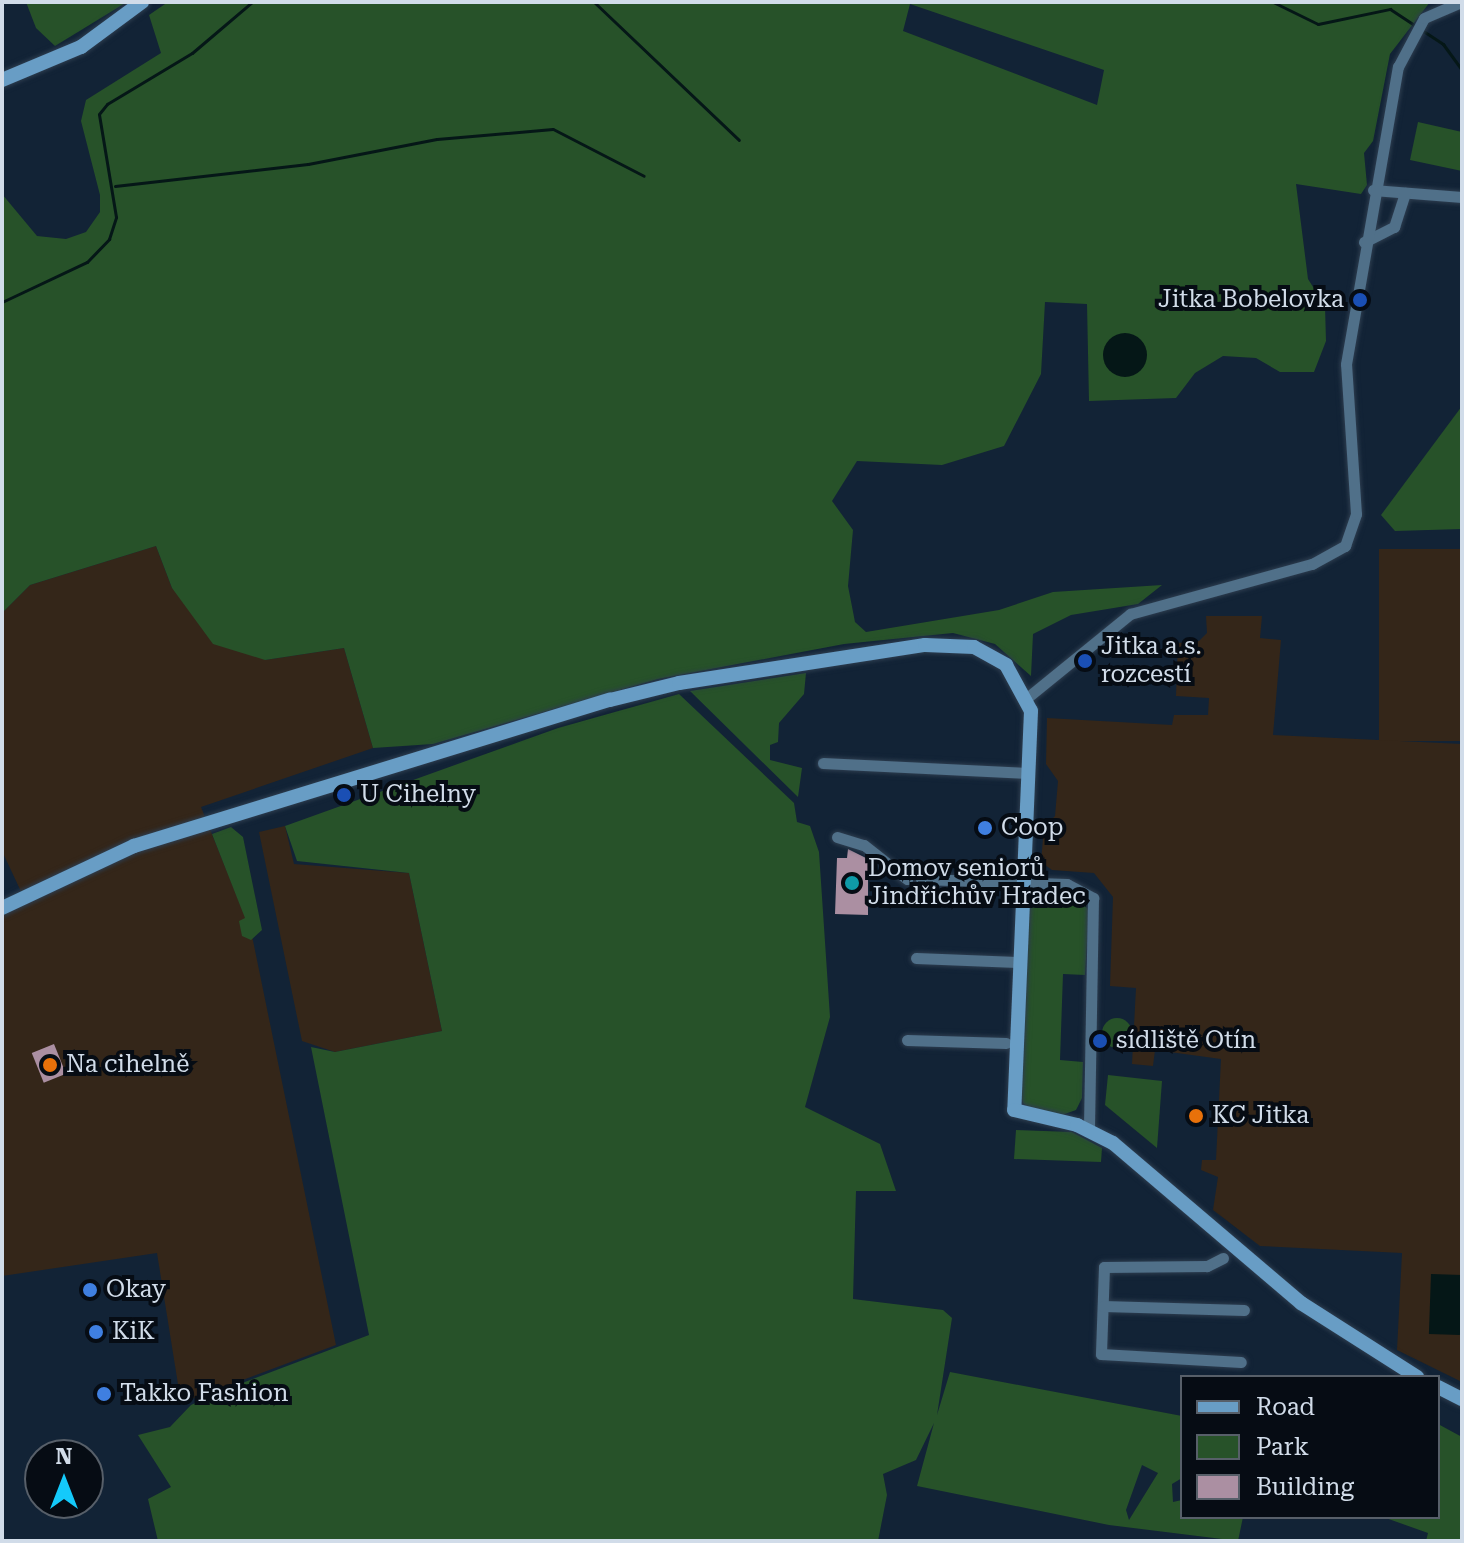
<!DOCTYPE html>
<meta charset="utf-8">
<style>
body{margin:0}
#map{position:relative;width:1464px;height:1543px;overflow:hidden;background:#122336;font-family:"Roboto Serif",serif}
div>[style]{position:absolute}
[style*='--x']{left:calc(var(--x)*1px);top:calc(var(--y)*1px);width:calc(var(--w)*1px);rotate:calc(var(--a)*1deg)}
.industrial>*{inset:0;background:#342619;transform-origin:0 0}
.green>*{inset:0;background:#275229}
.round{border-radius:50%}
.water>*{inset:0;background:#051717;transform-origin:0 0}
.stream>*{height:3px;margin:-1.5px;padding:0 1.5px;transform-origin:1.5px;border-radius:1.5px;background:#051717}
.building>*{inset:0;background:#ab8fa2;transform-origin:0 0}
.roads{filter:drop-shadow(0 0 2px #2d3d4f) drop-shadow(0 0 2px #2d3d4f)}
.street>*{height:11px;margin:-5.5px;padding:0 5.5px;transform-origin:5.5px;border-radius:5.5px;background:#507089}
.secondary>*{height:14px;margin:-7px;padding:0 7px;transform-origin:7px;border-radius:7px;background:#689dc5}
.dots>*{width:22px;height:22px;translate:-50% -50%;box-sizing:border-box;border:4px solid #060c14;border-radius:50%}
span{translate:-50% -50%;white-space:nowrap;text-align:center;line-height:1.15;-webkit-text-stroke:8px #060c14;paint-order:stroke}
.poi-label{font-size:24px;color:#d1dce9}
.right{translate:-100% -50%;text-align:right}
.left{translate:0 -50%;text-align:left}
.frame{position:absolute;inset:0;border:4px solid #d1dce9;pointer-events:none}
.legend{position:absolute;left:1180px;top:1375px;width:260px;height:144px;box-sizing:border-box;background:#060c14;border:2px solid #575f69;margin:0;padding:10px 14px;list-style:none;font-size:24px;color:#d1dce9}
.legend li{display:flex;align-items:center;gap:16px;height:40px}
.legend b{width:40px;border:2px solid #575f69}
.north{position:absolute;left:24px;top:1439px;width:80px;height:80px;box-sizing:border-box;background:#060c14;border:2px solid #575f69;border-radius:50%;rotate:0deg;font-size:22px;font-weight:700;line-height:32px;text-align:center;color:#d1dce9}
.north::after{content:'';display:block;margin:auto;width:28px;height:36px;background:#14cafb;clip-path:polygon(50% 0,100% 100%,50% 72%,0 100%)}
</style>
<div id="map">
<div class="industrial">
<i style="clip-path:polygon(156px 546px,172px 588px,265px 660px,344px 648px,373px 748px,201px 807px,251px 931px,336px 1345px,181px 1403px,157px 1253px,2px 1276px,2px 914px,25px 900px,2px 851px,2px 613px,30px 585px)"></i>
<i style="left:1462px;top:549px;width:192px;height:83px;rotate:90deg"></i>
<i style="clip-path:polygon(1206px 616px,1262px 616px,1260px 638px,1281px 640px,1273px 735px,1462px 744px,1462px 1382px,1397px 1350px,1402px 1253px,1260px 1246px,1213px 1210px,1218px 1177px,1201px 1170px,1202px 1160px,1216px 1160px,1221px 1059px,1155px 1050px,1153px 1066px,1132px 1064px,1136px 988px,1110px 986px,1113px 897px,1094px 873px,1052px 870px,1041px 862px,1044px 827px,1055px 816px,1058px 781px,1046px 764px,1047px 718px,1172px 725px,1174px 715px,1208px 715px,1209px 698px,1176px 696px,1178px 643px,1199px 641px,1207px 633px)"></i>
<i style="clip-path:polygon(285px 826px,294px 864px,409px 873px,442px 1031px,335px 1052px,302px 1041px,259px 832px)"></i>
</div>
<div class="green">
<i style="clip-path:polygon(26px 2px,127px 2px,55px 46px,36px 28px)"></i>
<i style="clip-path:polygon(evenodd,168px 2px,1430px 2px,1390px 54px,1373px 141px,1364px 153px,1367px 185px,1361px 194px,1296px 184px,1308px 279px,1325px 306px,1326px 341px,1314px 372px,1280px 372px,1256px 358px,1223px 356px,1195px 373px,1176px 398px,1089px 401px,1087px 304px,1045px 302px,1041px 374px,1004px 446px,942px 465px,857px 461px,832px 501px,853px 530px,848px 586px,855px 622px,866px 632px,999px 610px,1053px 592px,1162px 585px,1138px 604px,1071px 615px,1033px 634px,1031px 676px,995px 644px,953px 633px,844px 644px,658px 679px,433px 744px,373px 748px,344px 648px,265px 660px,213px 644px,172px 588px,156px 546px,30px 585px,2px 613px,2px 194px,37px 236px,66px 239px,86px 232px,100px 212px,100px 195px,81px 121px,86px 100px,161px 53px,149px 15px,168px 2px,910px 4px,1104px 70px,1097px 105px,903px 31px,910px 4px)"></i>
<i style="clip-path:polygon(1418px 122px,1462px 132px,1462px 171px,1410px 160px)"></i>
<i style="clip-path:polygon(1462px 406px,1462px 529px,1395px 531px,1381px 515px)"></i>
<i style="clip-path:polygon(806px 673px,804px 694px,779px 723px,778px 742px,770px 745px,770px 760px,802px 768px,798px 797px,690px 691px)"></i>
<i style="clip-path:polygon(evenodd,679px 694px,794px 803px,797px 822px,810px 826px,819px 852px,830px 1017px,805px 1107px,880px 1144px,896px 1191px,856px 1191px,853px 1299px,943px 1310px,952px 1318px,937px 1415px,950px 1372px,1182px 1416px,1182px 1478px,1172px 1484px,1173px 1502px,1182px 1500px,1182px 1489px,1182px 1517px,1243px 1517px,1238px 1541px,1109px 1525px,917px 1486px,934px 1423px,916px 1460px,883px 1474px,887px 1495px,878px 1541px,158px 1541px,148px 1499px,171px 1487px,138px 1435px,170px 1427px,191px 1405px,224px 1390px,369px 1335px,311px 1047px,335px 1052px,442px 1031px,409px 873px,297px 861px,285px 826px,558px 728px,679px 694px,1142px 1465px,1158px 1473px,1129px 1520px,1126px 1510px,1142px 1465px)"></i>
<i style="clip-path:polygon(231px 827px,243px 837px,262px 930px,251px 940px,242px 936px,239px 921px,245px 918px,212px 834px)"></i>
<i style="clip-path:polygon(1030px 892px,1074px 895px,1089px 910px,1085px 975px,1063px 974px,1060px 1060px,1083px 1062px,1082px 1098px,1076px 1110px,1062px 1115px,1036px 1113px,1023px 1103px,1018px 1086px)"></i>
<i class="round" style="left:1102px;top:1018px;width:30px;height:30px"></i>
<i style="clip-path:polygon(1108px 1075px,1162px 1081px,1157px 1148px,1105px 1105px)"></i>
<i style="clip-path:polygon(1016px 1130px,1072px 1132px,1102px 1148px,1101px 1162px,1014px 1159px)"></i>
<i style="clip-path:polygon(1438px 1424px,1462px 1437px,1462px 1541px,1426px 1541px,1428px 1533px,1383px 1517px,1438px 1517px)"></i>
</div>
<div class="water">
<i class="round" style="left:1103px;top:333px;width:44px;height:44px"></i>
<i style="left:1431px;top:1274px;width:31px;height:60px;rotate:2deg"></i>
</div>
<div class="stream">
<i style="--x:594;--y:2;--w:200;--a:43.6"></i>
<i style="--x:1273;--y:2;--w:50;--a:26.1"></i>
<i style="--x:1318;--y:24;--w:74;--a:-11.8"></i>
<i style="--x:1390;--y:9;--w:64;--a:33.4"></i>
<i style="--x:1443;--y:44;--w:32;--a:54"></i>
<i style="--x:115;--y:186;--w:194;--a:-6.5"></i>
<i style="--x:308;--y:164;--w:131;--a:-11"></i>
<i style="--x:437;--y:139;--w:116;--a:-4.9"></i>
<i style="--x:553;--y:129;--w:102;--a:27.3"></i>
<i style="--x:2;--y:302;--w:94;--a:-25.2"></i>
<i style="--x:87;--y:262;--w:32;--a:-46"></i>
<i style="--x:109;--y:239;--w:23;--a:-72"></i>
<i style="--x:116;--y:217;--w:104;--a:-99.4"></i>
<i style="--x:99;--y:114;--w:13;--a:-51"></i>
<i style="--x:107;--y:104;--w:99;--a:-31"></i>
<i style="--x:192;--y:53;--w:79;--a:-40.4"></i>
</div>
<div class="building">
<i style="clip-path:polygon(848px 849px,868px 859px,868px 915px,835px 914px,837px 858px,847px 858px)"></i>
<i style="left:54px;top:1044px;width:32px;height:24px;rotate:68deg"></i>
</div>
<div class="roads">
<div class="street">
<i style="--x:1373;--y:190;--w:89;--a:4.5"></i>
<i style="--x:1364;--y:242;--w:34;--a:-27"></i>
<i style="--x:1394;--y:227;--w:36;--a:-72"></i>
<i style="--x:1028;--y:697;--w:132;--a:-39.1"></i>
<i style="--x:1130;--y:614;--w:189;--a:-15.4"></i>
<i style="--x:1312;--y:564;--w:38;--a:-29"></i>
<i style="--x:1345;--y:546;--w:34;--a:-71"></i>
<i style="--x:1356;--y:514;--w:150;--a:-93.8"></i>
<i style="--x:1346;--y:364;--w:302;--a:-80.1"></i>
<i style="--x:1398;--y:67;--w:55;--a:-62"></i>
<i style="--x:1424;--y:18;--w:40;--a:-23.4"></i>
<i style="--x:823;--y:763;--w:205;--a:2.8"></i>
<i style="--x:837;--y:837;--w:28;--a:17"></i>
<i style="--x:864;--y:845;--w:55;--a:38.3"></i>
<i style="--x:921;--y:879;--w:146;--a:2"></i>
<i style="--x:1067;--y:884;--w:30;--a:28"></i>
<i style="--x:1093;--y:898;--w:232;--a:91"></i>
<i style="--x:916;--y:958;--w:101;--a:2.3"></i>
<i style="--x:907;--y:1040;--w:99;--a:1.7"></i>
<i style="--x:1223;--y:1258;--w:18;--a:153"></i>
<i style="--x:1207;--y:1266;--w:103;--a:179.4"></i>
<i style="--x:1104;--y:1267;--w:87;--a:92"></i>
<i style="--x:1101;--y:1354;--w:140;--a:3.3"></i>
<i style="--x:1103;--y:1306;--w:141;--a:1.6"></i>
</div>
<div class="secondary">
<i style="--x:2;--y:80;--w:86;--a:-22.7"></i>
<i style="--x:81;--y:47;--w:76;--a:-36.4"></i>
<i style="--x:2;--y:908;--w:146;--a:-25.2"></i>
<i style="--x:134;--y:846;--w:498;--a:-17.1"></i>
<i style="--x:610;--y:700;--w:71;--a:-13.8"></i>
<i style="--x:679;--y:683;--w:249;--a:-8.8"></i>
<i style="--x:925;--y:645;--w:49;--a:2.3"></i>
<i style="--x:974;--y:647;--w:37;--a:29"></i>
<i style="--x:1006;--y:665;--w:52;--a:61.5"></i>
<i style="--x:1031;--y:711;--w:399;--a:92.4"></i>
<i style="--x:1014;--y:1110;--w:65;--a:13.4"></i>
<i style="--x:1077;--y:1125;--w:40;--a:26.6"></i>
<i style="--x:1113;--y:1143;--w:247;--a:40.4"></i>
<i style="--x:1301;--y:1303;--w:138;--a:32.5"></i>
<i style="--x:1438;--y:1387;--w:27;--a:27"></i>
</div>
</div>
<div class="dots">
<i style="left:1360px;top:300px;background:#1a4fb4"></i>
<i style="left:1085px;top:661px;background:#1a4fb4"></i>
<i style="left:344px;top:795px;background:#1a4fb4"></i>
<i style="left:985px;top:828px;background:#3f7fe0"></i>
<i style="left:852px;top:883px;background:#0f9aa8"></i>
<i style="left:1100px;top:1041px;background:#1a4fb4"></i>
<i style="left:50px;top:1065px;background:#e8710a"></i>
<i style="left:1196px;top:1116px;background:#e8710a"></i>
<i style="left:90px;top:1290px;background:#3f7fe0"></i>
<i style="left:96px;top:1332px;background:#3f7fe0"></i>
<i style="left:104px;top:1394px;background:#3f7fe0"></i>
</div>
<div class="poi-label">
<span class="right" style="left:1344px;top:300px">Jitka Bobelovka</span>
<span class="left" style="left:1101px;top:661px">Jitka a.s.<br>rozcestí</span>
<span class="left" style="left:360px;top:795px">U Cihelny</span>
<span class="left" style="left:1001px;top:828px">Coop</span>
<span class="left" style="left:868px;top:883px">Domov seniorů<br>Jindřichův Hradec</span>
<span class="left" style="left:1116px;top:1041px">sídliště Otín</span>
<span class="left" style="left:66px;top:1065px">Na cihelně</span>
<span class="left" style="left:1212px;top:1116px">KC Jitka</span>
<span class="left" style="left:106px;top:1290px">Okay</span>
<span class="left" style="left:112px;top:1332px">KiK</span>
<span class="left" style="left:120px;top:1394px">Takko Fashion</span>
</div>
<div class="frame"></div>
<ul class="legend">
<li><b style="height:10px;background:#689dc5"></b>Road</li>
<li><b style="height:22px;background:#275229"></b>Park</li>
<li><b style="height:22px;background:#ab8fa2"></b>Building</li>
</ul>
<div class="north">N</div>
</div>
